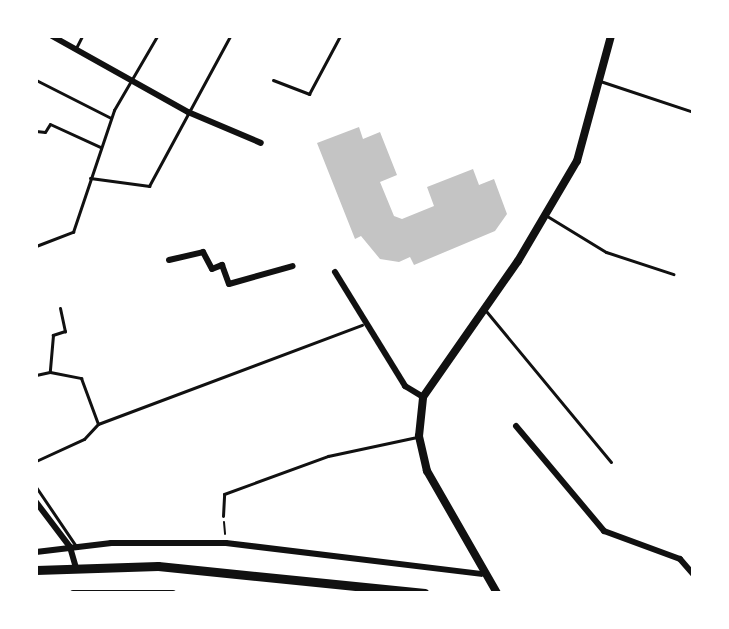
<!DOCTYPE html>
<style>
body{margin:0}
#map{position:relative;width:729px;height:629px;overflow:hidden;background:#fff;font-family:"Source Serif 4",serif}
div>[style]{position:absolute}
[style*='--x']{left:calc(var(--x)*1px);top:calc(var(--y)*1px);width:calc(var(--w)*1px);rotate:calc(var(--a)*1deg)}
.building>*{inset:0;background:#c4c4c4}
.path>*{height:2px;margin:-1px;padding:0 1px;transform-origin:1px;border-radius:1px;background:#111}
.service>*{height:3px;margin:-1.5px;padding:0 1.5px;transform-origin:1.5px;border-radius:1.5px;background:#111}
.minor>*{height:6px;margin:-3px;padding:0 3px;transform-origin:3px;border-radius:3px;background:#111}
.secondary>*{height:8px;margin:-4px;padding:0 4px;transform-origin:4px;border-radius:4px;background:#111}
.primary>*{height:9px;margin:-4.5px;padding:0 4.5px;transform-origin:4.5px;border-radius:4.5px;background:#111}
span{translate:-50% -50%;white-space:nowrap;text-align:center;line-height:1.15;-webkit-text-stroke:5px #fff;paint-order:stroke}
.frame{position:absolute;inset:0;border:38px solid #fff;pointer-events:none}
</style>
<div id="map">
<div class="building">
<i style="clip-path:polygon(359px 127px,363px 139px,380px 132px,397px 175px,380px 182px,394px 216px,402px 219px,434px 206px,427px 187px,473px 169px,479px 185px,494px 179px,507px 214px,495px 231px,414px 265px,410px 257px,399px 262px,380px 259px,361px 236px,355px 239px,317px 143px)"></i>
</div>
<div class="path">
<i style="--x:224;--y:522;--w:12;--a:85"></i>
</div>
<div class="service">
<i style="--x:76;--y:48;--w:13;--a:-63"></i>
<i style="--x:36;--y:80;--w:84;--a:26.9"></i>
<i style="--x:273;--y:80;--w:39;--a:21"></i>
<i style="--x:309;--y:94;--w:66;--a:-61.9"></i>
<i style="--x:600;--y:81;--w:98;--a:18.4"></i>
<i style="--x:36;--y:131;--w:9;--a:6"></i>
<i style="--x:45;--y:132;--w:9;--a:-58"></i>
<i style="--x:50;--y:124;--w:55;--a:24.7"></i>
<i style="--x:90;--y:178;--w:60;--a:7.7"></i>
<i style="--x:149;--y:186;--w:170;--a:-61.6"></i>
<i style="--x:547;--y:216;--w:69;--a:31.4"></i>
<i style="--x:606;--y:252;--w:71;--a:18.2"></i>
<i style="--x:36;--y:246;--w:40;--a:-21"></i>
<i style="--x:73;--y:232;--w:129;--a:-71.4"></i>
<i style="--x:114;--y:110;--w:86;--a:-59.8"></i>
<i style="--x:60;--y:308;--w:24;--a:78"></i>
<i style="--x:65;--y:331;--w:13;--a:162"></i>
<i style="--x:53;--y:335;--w:37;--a:95"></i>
<i style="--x:50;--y:372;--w:32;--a:11"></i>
<i style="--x:81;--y:378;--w:49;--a:69.7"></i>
<i style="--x:486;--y:311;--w:196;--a:50.4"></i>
<i style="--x:36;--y:375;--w:14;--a:-12"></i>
<i style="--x:36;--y:461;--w:53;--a:-24.6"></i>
<i style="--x:84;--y:439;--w:21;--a:-47"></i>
<i style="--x:98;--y:424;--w:282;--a:-20.6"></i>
<i style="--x:36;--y:487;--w:71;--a:55.9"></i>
<i style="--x:223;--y:516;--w:22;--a:-87"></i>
<i style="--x:224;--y:494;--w:111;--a:-20.1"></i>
<i style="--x:328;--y:456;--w:91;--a:-12.1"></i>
</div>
<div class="minor">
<i style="--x:52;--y:36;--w:156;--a:29.2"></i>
<i style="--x:188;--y:112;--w:79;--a:23"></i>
<i style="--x:169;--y:260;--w:35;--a:-13"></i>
<i style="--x:203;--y:252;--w:19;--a:62"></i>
<i style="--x:212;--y:269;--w:11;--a:-22"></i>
<i style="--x:222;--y:265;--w:20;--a:70"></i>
<i style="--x:229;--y:284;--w:66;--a:-15.7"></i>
<i style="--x:335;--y:272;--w:134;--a:58.4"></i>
<i style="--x:405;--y:386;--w:21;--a:31"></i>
<i style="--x:516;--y:426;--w:137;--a:50"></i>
<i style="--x:604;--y:531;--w:81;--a:20.2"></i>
<i style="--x:680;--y:559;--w:20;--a:49"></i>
<i style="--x:36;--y:502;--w:56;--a:52.9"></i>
<i style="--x:70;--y:547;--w:22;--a:74"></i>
<i style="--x:36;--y:552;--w:76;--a:-6.8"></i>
<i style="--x:111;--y:543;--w:115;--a:0"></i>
<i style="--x:226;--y:543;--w:257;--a:6.9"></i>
<i style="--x:73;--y:593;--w:100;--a:0"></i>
</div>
<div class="secondary">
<i style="--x:497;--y:593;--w:141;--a:-119.8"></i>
<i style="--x:427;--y:471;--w:36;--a:-103"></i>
<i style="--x:419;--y:436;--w:39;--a:-84"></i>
<i style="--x:423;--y:397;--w:166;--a:-55.1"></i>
<i style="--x:518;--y:261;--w:116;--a:-59.5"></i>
<i style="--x:577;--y:161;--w:130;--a:-74.8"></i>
</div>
<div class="primary">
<i style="--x:36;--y:570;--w:122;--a:-1.9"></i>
<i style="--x:158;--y:566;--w:268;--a:5.8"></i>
</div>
<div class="frame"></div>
</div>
